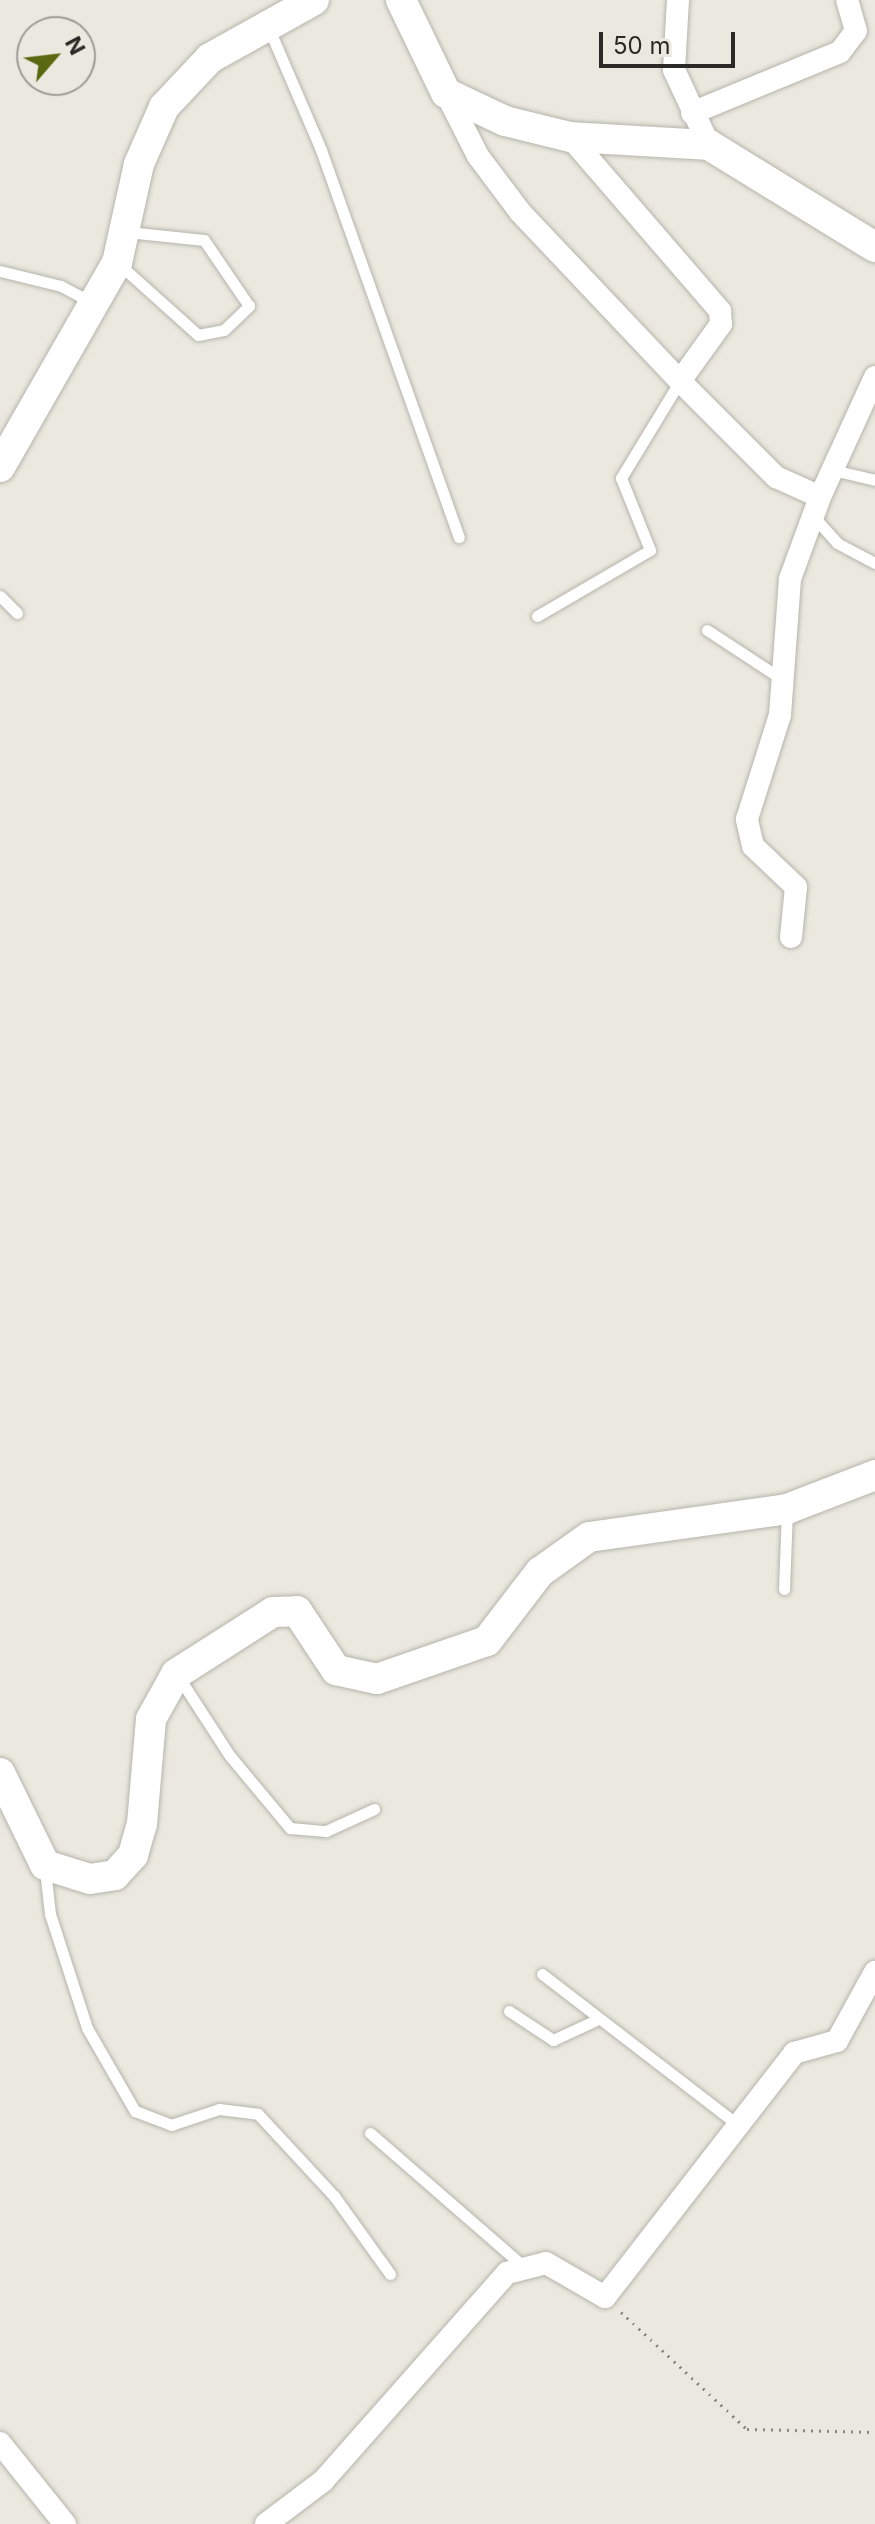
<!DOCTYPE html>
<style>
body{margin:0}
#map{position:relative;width:875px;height:2524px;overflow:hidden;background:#ebe9df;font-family:Inter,sans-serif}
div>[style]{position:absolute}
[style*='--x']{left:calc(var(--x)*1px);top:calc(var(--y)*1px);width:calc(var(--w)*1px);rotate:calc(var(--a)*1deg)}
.path>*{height:3px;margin-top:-1.5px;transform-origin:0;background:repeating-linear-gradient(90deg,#88867f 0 2px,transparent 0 8px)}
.roads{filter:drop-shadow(0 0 2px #b6b4ab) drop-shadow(0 0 2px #b6b4ab)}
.lane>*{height:11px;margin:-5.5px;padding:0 5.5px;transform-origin:5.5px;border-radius:5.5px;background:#fff}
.street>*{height:22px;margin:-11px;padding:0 11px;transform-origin:11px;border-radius:11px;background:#fff}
.secondary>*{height:30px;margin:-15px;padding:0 15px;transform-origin:15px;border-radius:15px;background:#fff}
span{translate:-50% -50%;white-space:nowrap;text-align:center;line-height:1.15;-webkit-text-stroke:7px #ebe9df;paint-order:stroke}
.north{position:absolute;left:16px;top:16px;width:80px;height:80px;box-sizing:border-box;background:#ebe9df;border:2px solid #9e9d95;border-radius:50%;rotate:62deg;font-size:22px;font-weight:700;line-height:32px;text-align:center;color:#2b2a26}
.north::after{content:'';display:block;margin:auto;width:28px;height:36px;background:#5a6911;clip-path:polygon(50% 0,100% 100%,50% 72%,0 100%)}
.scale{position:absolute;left:599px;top:32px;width:136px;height:36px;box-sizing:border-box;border:4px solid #2b2a26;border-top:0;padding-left:10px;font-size:24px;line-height:28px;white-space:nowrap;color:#2b2a26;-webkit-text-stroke:6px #ebe9df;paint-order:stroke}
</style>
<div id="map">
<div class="path">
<i style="--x:621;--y:2312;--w:172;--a:42.9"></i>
<i style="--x:747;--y:2429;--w:128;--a:1.3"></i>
</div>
<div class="roads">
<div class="lane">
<i style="--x:269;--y:29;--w:132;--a:66.7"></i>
<i style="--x:321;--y:150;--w:411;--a:70.4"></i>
<i style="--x:120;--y:265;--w:105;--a:41.9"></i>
<i style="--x:198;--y:335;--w:26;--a:-11"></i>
<i style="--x:224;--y:330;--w:35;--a:-44"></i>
<i style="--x:249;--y:306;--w:80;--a:-124.3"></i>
<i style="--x:204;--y:240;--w:77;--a:-174.1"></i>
<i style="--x:0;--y:271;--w:63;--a:13.8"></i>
<i style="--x:61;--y:286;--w:36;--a:28"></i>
<i style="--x:837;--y:471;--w:39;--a:13"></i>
<i style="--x:813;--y:516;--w:36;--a:48"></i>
<i style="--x:837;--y:543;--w:43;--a:27.8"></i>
<i style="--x:0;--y:596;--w:24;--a:45"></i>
<i style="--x:537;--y:616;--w:131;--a:-30.3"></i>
<i style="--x:650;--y:550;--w:78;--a:-111.9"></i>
<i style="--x:621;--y:478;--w:114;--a:-58.7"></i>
<i style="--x:707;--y:630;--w:90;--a:33.2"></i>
<i style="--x:784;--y:1589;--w:79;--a:-87.8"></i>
<i style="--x:178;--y:1676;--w:95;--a:57"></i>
<i style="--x:230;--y:1756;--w:94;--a:50.2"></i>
<i style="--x:290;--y:1828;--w:36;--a:5"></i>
<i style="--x:326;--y:1831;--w:53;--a:-24.6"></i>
<i style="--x:45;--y:1870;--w:44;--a:83.5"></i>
<i style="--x:50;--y:1914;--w:120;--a:72"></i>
<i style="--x:87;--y:2028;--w:96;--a:60"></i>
<i style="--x:135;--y:2111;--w:39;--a:21"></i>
<i style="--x:171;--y:2125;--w:51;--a:-18.4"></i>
<i style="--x:219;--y:2109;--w:39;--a:7"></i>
<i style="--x:258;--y:2114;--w:112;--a:47.2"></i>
<i style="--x:334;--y:2196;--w:96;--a:54.3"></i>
<i style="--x:542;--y:1974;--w:251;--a:37.6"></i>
<i style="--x:509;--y:2011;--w:53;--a:33.4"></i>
<i style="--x:553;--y:2040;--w:47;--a:-24.9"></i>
<i style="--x:370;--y:2133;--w:201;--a:41"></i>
</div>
<div class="street">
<i style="--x:678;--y:0;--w:70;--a:93.3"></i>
<i style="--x:674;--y:70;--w:83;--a:65"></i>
<i style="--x:446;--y:93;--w:71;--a:63.1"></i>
<i style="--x:478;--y:156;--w:70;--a:53.1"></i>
<i style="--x:520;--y:212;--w:233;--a:46.6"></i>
<i style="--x:692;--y:113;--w:160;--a:-22.4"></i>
<i style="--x:840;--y:52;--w:26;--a:-53"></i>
<i style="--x:856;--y:31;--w:32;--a:-106"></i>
<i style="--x:570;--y:137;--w:230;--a:49.2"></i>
<i style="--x:720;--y:311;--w:13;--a:86"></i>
<i style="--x:721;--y:324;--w:70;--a:125.7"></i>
<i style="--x:680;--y:381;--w:136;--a:45"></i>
<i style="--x:776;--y:477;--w:48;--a:24.4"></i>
<i style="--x:820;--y:497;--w:132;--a:-65.4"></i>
<i style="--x:791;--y:937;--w:50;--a:-84.3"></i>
<i style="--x:796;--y:887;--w:59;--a:-136.4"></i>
<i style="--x:753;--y:846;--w:28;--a:-103"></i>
<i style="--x:747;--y:819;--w:109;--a:-72.4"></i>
<i style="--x:780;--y:715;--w:136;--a:-85.8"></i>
<i style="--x:790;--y:579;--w:87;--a:-69.9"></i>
<i style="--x:0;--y:2443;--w:104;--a:51.3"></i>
<i style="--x:266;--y:2524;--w:71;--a:-37"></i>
<i style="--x:323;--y:2481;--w:278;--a:-48.5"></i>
<i style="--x:507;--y:2273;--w:40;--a:-14.4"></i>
<i style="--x:546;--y:2263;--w:68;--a:30"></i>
<i style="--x:605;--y:2297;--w:309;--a:-52.2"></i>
<i style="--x:794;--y:2053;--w:45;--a:-15.6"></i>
<i style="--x:837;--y:2041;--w:79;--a:-61.2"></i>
</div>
<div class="secondary">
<i style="--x:401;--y:0;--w:103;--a:64.2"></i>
<i style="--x:446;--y:93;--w:65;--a:25.4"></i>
<i style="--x:505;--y:121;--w:67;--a:13.8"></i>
<i style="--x:570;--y:137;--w:139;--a:3.3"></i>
<i style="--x:709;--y:145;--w:195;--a:31.6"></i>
<i style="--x:0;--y:467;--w:235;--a:-60.2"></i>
<i style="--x:117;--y:263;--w:101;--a:-77.5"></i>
<i style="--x:139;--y:164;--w:62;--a:-66.3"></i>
<i style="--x:164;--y:107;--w:67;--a:-46.8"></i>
<i style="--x:210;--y:58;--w:119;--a:-29.1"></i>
<i style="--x:0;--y:1773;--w:102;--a:63.9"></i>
<i style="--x:45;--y:1865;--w:47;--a:17.3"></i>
<i style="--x:90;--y:1879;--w:25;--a:-9"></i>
<i style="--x:115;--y:1875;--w:27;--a:-48"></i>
<i style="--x:133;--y:1855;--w:32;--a:-74"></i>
<i style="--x:142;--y:1824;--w:105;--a:-85.1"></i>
<i style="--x:151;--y:1719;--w:51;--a:-60.9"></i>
<i style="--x:176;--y:1674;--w:115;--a:-32.6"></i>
<i style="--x:273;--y:1612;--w:24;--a:-2"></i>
<i style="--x:297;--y:1611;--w:71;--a:56.5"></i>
<i style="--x:336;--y:1670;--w:42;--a:12.4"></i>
<i style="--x:377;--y:1679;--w:116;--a:-19.1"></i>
<i style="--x:487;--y:1641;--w:87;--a:-52.5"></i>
<i style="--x:540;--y:1572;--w:60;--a:-35.5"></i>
<i style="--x:589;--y:1537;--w:200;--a:-8"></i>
<i style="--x:787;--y:1509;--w:94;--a:-21.1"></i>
</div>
</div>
<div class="north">N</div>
<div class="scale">50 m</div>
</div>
